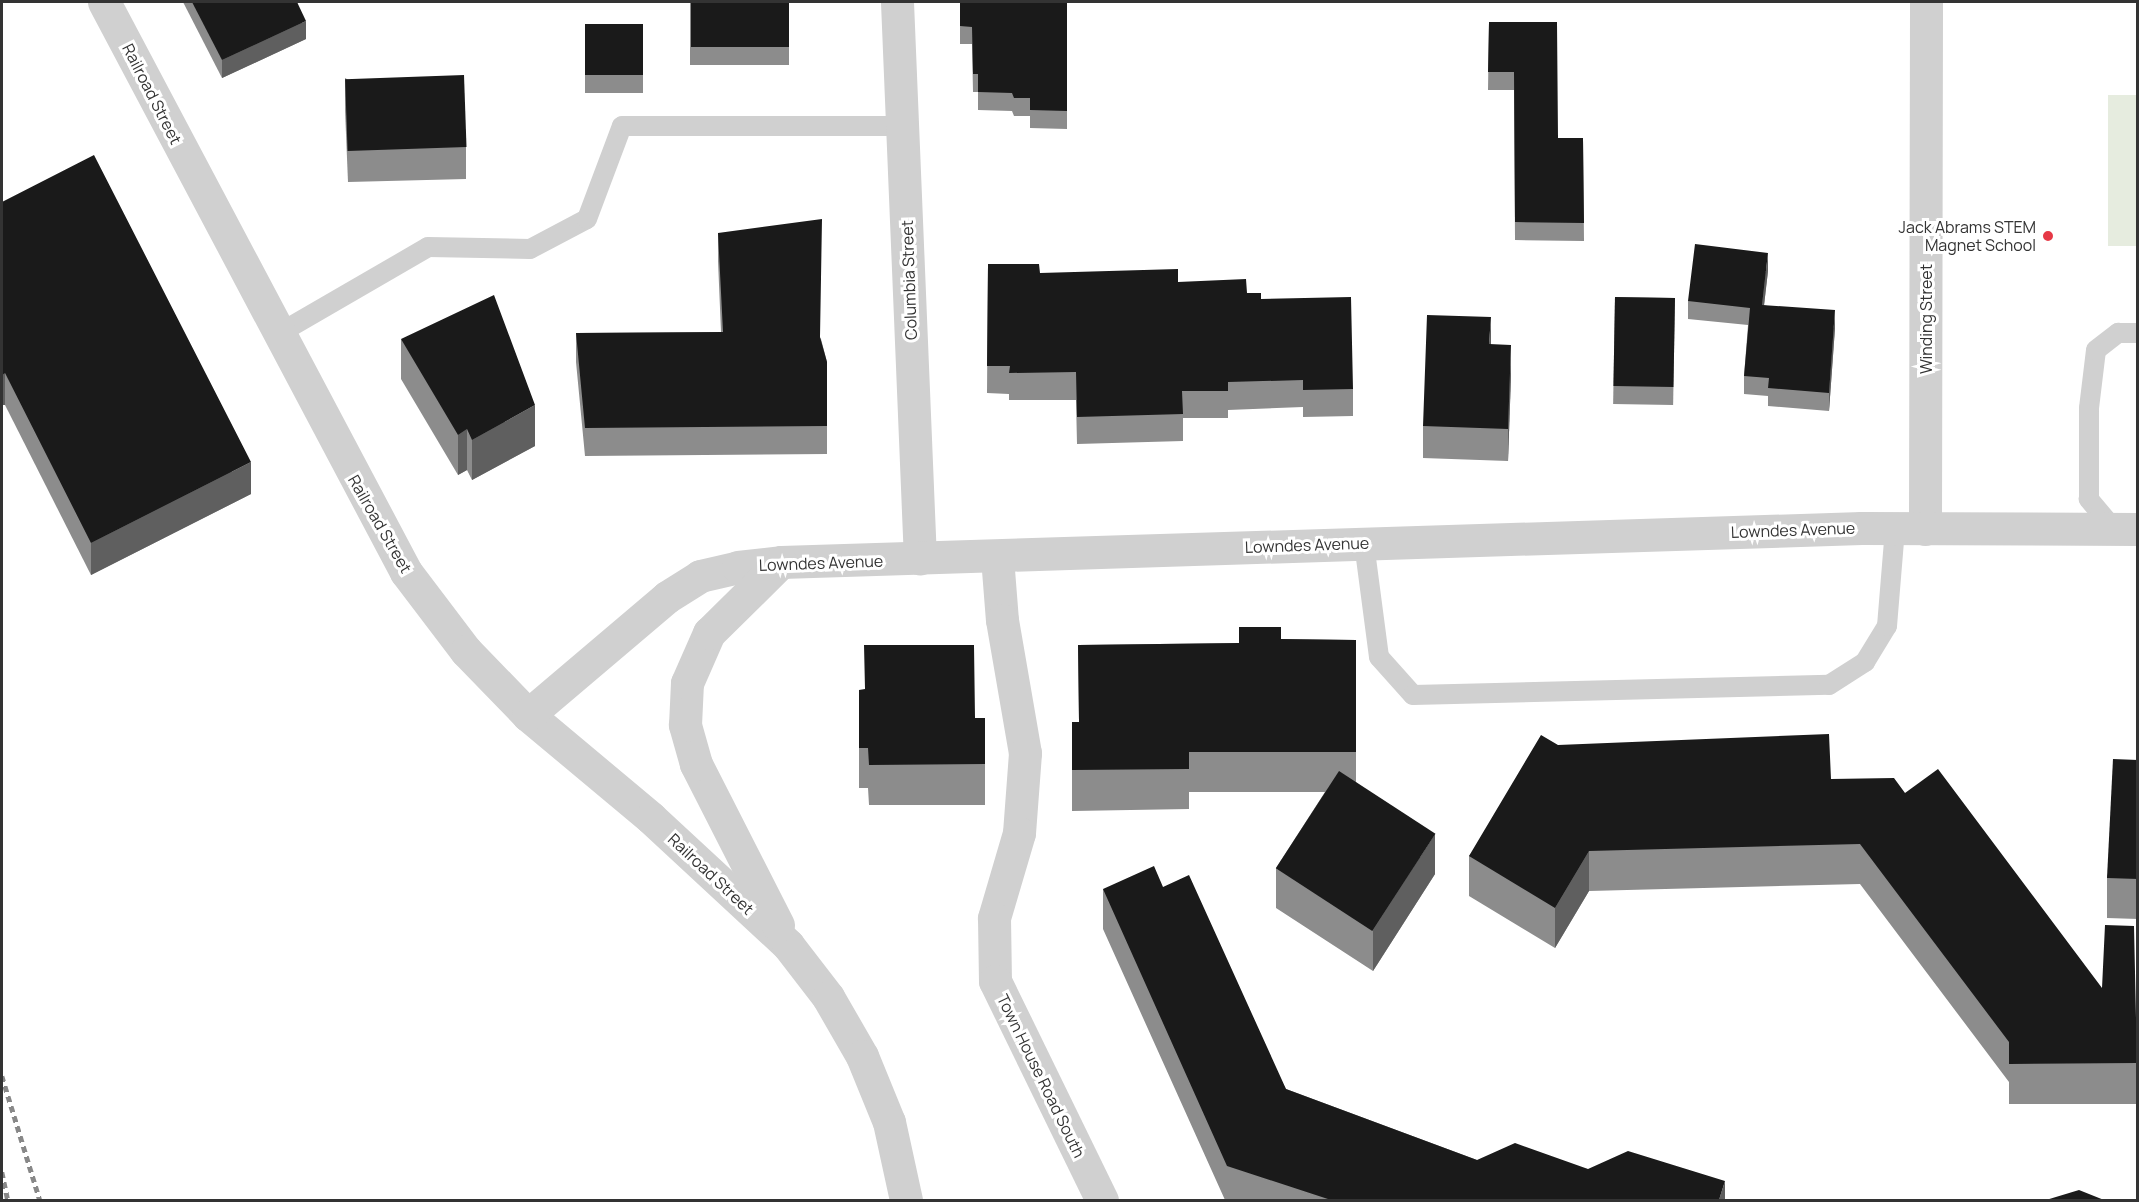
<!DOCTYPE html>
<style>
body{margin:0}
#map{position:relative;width:2139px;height:1202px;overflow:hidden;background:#fff;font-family:Manrope,sans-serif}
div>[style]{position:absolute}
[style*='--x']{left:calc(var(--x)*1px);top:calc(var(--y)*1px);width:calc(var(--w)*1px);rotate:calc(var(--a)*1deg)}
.green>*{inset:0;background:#e6ecdf;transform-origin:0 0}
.service>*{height:20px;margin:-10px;padding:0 10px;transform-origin:10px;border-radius:10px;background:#d0d0d0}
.minor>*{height:33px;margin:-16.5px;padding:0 16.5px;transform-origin:16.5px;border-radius:16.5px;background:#d0d0d0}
.rail>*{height:4.5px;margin-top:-2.25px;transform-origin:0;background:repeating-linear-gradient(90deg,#888 0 6px,transparent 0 10.5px)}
.wall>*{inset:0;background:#8c8c8c;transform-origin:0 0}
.shaded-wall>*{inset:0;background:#5f5f5f;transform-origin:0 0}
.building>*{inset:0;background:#1a1a1a;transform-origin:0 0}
.dots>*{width:16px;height:16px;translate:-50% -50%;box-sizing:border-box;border:3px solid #fff;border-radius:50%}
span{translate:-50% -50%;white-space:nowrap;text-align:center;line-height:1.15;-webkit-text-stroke:6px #fff;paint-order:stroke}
.street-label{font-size:16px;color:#333}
.poi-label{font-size:16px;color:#333}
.right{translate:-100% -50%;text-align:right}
.frame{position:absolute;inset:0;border:3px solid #333;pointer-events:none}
</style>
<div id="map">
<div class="green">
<i style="left:2108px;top:95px;width:29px;height:151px"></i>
</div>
<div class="service">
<i style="--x:278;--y:334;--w:173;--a:-30.1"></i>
<i style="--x:428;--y:247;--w:102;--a:1.1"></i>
<i style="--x:530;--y:249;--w:64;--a:-27.8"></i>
<i style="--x:587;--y:219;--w:99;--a:-69.4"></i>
<i style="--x:622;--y:126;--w:281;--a:0"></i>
<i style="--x:2113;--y:528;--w:38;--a:-130"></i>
<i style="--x:2089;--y:499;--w:91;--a:-90"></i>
<i style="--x:2089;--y:408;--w:58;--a:-83.1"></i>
<i style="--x:2096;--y:350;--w:28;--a:-38"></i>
<i style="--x:2118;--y:333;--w:20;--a:0"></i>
<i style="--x:1364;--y:543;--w:115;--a:82.5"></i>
<i style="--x:1379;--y:657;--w:51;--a:48.2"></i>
<i style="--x:1413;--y:695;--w:416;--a:-1.4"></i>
<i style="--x:1829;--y:685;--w:43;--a:-32.6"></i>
<i style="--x:1865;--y:662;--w:42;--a:-58.6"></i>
<i style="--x:1887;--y:626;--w:98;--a:-85.3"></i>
</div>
<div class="minor">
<i style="--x:104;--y:2;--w:645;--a:62.08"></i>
<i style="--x:406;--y:572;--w:99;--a:52.8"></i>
<i style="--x:466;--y:651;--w:89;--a:45.9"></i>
<i style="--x:528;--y:715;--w:160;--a:39.9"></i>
<i style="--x:651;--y:818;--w:187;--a:42.8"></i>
<i style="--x:788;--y:945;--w:66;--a:52.4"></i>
<i style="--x:828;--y:997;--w:68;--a:60"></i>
<i style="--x:862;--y:1056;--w:71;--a:67.8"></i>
<i style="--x:889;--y:1122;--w:80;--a:77.7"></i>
<i style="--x:897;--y:2;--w:557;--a:87.64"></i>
<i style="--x:1925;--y:529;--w:527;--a:-89.89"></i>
<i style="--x:997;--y:557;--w:63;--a:85.5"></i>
<i style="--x:1002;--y:620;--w:135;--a:80.2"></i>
<i style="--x:1025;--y:753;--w:80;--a:94.3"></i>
<i style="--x:1019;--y:833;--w:89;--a:106.4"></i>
<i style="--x:994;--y:918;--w:63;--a:89.1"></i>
<i style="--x:995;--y:981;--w:244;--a:64"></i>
<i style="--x:528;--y:715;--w:182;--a:-40.3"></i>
<i style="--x:667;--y:597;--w:39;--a:-32"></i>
<i style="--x:700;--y:576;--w:39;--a:-13"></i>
<i style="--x:738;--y:567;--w:43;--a:-6.6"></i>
<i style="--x:781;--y:562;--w:1081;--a:-1.8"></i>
<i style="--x:1861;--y:528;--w:277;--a:0.2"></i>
<i style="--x:778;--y:925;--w:181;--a:-117"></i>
<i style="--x:696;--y:764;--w:41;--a:-105.8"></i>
<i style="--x:685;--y:725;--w:42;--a:-87.3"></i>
<i style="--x:687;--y:683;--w:55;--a:-66.3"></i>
<i style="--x:709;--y:633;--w:101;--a:-44.6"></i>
</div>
<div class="rail">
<i style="--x:2;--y:1076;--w:130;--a:73"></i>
<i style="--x:2;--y:1172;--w:29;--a:78"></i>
</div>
<div class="wall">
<i style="clip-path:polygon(183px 2px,297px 2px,306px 39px,222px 78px)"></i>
<i style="left:690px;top:2px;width:99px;height:63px"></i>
<i style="clip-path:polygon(960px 2px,1067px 2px,1067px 129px,1030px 128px,1030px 116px,1014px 116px,1012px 111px,978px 110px,978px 92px,973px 92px,972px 44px,960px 44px)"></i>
<i style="clip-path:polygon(1489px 22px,1558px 138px,1583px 138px,1584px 241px,1515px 240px,1514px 90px,1488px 90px)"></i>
<i style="left:643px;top:24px;width:69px;height:58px;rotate:90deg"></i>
<i style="clip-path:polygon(345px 78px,466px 147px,466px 179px,348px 182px,345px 110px)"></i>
<i style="clip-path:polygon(2px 202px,251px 494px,91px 575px,5px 405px)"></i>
<i style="clip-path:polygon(718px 233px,821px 339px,827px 362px,827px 454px,585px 456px,576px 362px,576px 333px,721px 332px,718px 261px)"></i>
<i style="clip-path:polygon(988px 264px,1040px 273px,1178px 282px,1247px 293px,1261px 299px,1353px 389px,1353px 416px,1303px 417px,1303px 407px,1228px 410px,1228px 418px,1183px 418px,1183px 441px,1077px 444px,1076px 400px,1009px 400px,1009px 394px,987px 393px)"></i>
<i style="clip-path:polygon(1768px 271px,1764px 305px,1835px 328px,1829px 411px,1768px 406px,1768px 396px,1744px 394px,1744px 376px,1748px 325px,1688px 319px,1688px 301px)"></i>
<i style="left:1615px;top:297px;width:60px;height:107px;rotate:1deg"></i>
<i style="clip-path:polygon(401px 339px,535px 446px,472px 480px,467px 470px,458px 475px,401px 379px)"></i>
<i style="clip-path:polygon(1491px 344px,1511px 376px,1508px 461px,1423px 458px,1423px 426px)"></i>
<i style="clip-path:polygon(1281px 639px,1356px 640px,1356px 782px,1435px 874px,1373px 971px,1276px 908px,1276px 868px,1325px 792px,1189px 792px,1189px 809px,1072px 811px,1072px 722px,1079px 722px,1078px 645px,1239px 643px)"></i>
<i style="clip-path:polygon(859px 690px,975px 718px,985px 718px,985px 805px,869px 805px,868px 788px,859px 788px)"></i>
<i style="clip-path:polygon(1558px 745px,1831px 779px,1905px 793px,2137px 1063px,2137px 1104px,2009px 1104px,2009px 1082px,1860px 884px,1589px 891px,1555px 948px,1469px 896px,1469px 856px)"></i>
<i style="clip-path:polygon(2138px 760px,2138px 919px,2107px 918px,2107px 878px)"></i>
<i style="clip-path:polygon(1163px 887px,1286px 1089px,1477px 1160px,1588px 1169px,1725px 1200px,1225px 1200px,1103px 929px,1103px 889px)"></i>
</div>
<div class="shaded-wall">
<i style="clip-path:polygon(306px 21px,306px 39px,222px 78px,222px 60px)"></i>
<i style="clip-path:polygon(1768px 253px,1768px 271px,1762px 323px,1762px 305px)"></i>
<i style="clip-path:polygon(1835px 310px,1835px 328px,1829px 411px,1829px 393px)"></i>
<i style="clip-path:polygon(1491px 317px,1491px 348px,1489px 344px)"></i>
<i style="clip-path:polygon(1511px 345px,1511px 376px,1508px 461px,1508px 429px)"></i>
<i style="left:5px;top:373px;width:32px;height:4px;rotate:90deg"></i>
<i style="clip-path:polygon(535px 405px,535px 446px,472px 480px,472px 440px)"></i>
<i style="clip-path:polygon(467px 429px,467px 470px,458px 475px,458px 435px)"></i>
<i style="clip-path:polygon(251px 462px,251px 494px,91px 575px,91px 543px)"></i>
<i style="clip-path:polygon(1435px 834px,1435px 874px,1373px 971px,1373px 930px)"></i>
<i style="clip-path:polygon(1589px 851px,1589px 891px,1555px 948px,1555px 908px)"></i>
<i style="clip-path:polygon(1725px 1181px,1725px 1200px,1719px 1200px)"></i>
</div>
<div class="building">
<i style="clip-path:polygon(192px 2px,297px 2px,306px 21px,222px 60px)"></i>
<i style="left:691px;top:2px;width:98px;height:45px"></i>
<i style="clip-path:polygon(960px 2px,1067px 2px,1067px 111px,1030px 110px,1030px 98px,1014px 98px,1012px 93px,978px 92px,978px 74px,973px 74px,972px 27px,960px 26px)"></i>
<i style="clip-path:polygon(1489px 22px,1557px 22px,1558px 138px,1583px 138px,1584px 223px,1515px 222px,1514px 72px,1488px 72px)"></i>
<i style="left:643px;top:24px;width:51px;height:58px;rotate:90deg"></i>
<i style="left:464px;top:75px;width:72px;height:119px;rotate:88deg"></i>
<i style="clip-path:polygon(94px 155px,251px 462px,91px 543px,5px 373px,2px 375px,2px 202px)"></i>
<i style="clip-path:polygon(822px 219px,820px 337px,827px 362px,827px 426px,585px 428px,576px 333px,723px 332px,718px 233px)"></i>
<i style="clip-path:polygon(1695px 244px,1768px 253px,1762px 305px,1835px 310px,1829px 393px,1768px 388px,1769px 378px,1744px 376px,1750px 308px,1688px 301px)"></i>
<i style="clip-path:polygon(988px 264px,1039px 264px,1040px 273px,1178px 269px,1178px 282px,1246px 279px,1247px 293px,1261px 293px,1261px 299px,1351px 297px,1353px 389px,1303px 390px,1303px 380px,1228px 382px,1228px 391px,1182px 391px,1183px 414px,1077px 417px,1076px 372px,1009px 373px,1010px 366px,987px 366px)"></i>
<i style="clip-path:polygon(494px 295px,535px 405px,472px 440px,467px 429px,458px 435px,401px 339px)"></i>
<i style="left:1615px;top:297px;width:60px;height:89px;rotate:1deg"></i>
<i style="clip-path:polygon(1427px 315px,1491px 317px,1489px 344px,1511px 345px,1508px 429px,1423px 426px)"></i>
<i style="clip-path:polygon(1239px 627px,1281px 627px,1281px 639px,1356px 640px,1356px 752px,1189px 752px,1189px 769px,1072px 770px,1072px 722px,1079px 722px,1078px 645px,1239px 643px)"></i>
<i style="clip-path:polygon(864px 645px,974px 645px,975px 718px,985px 718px,985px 764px,869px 765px,868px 748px,859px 748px,859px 690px,865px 689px)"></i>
<i style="clip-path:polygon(1829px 734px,1831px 779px,1894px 778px,1905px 793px,1938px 769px,2102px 988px,2105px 925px,2134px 926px,2137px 1063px,2009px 1064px,2009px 1042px,1860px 844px,1589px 851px,1555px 908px,1469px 856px,1541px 735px,1558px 745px)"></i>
<i style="clip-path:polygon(2113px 759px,2138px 760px,2138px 879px,2107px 878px)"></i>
<i style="left:1339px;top:771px;width:115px;height:116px;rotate:33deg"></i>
<i style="clip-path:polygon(1154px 866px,1163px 887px,1189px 875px,1286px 1089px,1477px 1160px,1515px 1143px,1588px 1169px,1628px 1151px,1725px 1181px,1719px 1200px,1331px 1200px,1227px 1166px,1103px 889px)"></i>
<i style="clip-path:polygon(2079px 1190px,2104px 1200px,2046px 1200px)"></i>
</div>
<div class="dots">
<i style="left:2048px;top:236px;background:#e63946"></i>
</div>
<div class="street-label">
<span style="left:152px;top:94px;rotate:63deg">Railroad Street</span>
<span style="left:909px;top:280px;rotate:-92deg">Columbia Street</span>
<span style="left:1926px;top:319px;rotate:-90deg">Winding Street</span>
<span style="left:380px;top:524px;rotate:60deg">Railroad Street</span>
<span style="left:1793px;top:530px;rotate:-2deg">Lowndes Avenue</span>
<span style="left:1307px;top:545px;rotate:-2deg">Lowndes Avenue</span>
<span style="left:821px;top:563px;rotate:-2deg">Lowndes Avenue</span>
<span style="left:711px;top:874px;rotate:43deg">Railroad Street</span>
<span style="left:1041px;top:1076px;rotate:64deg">Town House Road South</span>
</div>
<div class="poi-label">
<span class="right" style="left:2036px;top:236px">Jack Abrams STEM<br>Magnet School</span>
</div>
<div class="frame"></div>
</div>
